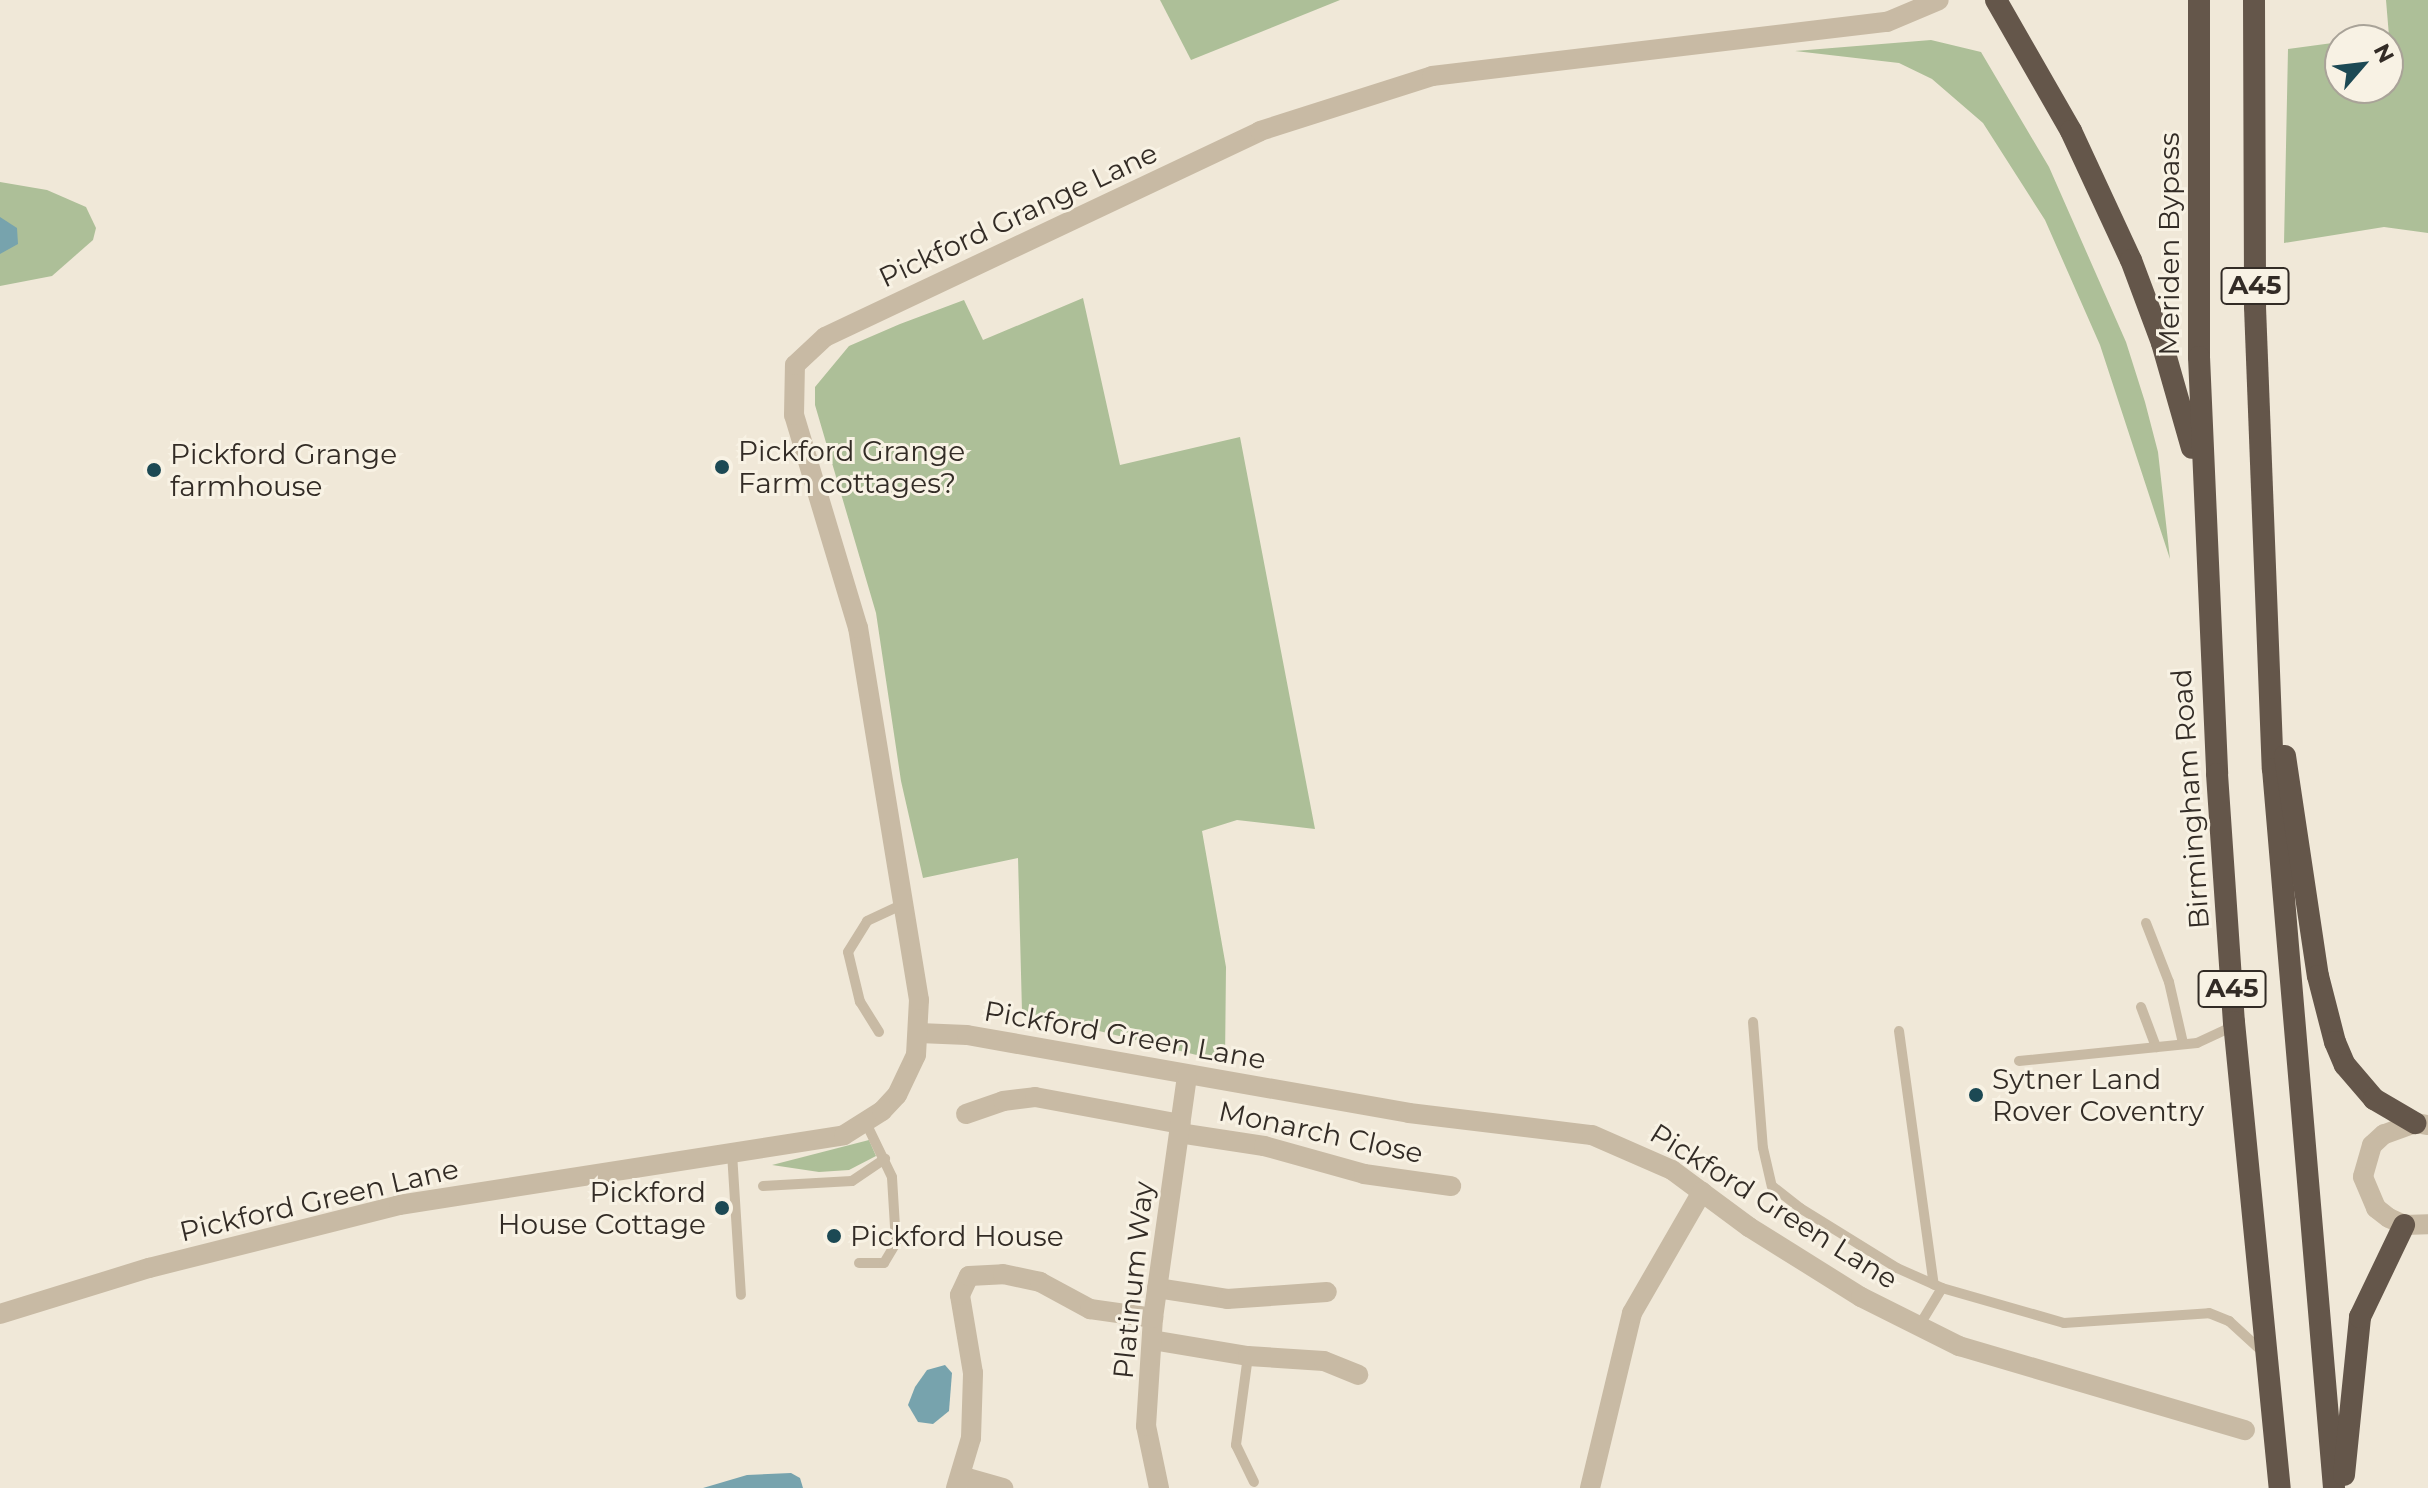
<!DOCTYPE html>
<style>
body{margin:0}
#map{position:relative;width:2428px;height:1488px;overflow:hidden;background:#f0e8d8;font-family:Montserrat,sans-serif}
div>[style]{position:absolute}
[style*='--x']{left:calc(var(--x)*1px);top:calc(var(--y)*1px);width:calc(var(--w)*1px);rotate:calc(var(--a)*1deg)}
.green>*{inset:0;background:#adbf98}
.water>*{inset:0;background:#77a3ad}
.service>*{height:10px;margin:-5px;padding:0 5px;transform-origin:5px;border-radius:5px;background:#c8baa4}
.minor>*{height:20px;margin:-10px;padding:0 10px;transform-origin:10px;border-radius:10px;background:#c8baa4}
.tertiary>*{height:20px;margin:-10px;padding:0 10px;transform-origin:10px;border-radius:10px;background:#c8baa4}
.trunk>*{height:22px;margin:-11px;padding:0 11px;transform-origin:11px;border-radius:11px;background:#64564a}
.dots>*{width:22px;height:22px;translate:-50% -50%;box-sizing:border-box;border:4px solid #f8f2e4;border-radius:50%}
span{translate:-50% -50%;white-space:nowrap;text-align:center;line-height:1.15;-webkit-text-stroke:6px #f8f2e4;paint-order:stroke}
.shield-label span{padding:2px 6px;background:#f8f2e4;border:2px solid;border-radius:6px;-webkit-text-stroke-width:0}
.shield-label{font-size:26px;color:#332c26;font-weight:700}
.street-label{font-size:28px;color:#332c26}
.poi-label{font-size:28px;color:#332c26}
.left{translate:0 -50%;text-align:left}
.right{translate:-100% -50%;text-align:right}
.north{position:absolute;left:2324px;top:24px;width:80px;height:80px;box-sizing:border-box;background:#f8f2e4;border:2px solid #a9a398;border-radius:50%;rotate:62deg;font-size:22px;font-weight:700;line-height:32px;text-align:center;color:#332c26}
.north::after{content:'';display:block;margin:auto;width:28px;height:36px;background:#1c4954;clip-path:polygon(50% 0,100% 100%,50% 72%,0 100%)}
</style>
<div id="map">
<div class="green">
<i style="clip-path:polygon(1160px 0,1340px 0,1191px 60px)"></i>
<i style="clip-path:polygon(2386px 0,2428px 0,2428px 233px,2384px 227px,2284px 243px,2288px 49px,2340px 42px,2340px 88px,2388px 88px,2388px 40px,2357px 40px,2389px 36px)"></i>
<i style="clip-path:polygon(1931px 40px,1981px 52px,2049px 167px,2126px 342px,2145px 402px,2158px 452px,2170px 559px,2100px 345px,2045px 220px,1983px 123px,1932px 79px,1899px 63px,1795px 51px)"></i>
<i style="clip-path:polygon(0 182px,47px 190px,86px 207px,96px 228px,93px 240px,52px 276px,0 286px)"></i>
<i style="clip-path:polygon(1083px 298px,1120px 465px,1240px 437px,1315px 829px,1237px 820px,1202px 831px,1226px 967px,1225px 1062px,1022px 1012px,1018px 858px,923px 878px,901px 781px,876px 613px,815px 405px,815px 387px,849px 346px,900px 324px,964px 300px,983px 340px)"></i>
<i style="clip-path:polygon(869px 1140px,876px 1156px,849px 1170px,819px 1172px,772px 1165px)"></i>
</div>
<div class="water">
<i style="clip-path:polygon(0 217px,17px 228px,18px 244px,0 254px)"></i>
<i style="clip-path:polygon(945px 1365px,952px 1373px,949px 1411px,933px 1424px,918px 1422px,908px 1405px,915px 1387px,927px 1370px)"></i>
<i style="clip-path:polygon(791px 1473px,800px 1478px,803px 1488px,703px 1488px,747px 1475px)"></i>
</div>
<div class="service">
<i style="--x:2146;--y:923;--w:63;--a:68.7"></i>
<i style="--x:2169;--y:982;--w:63;--a:77.1"></i>
<i style="--x:2141;--y:1007;--w:43;--a:69.4"></i>
<i style="--x:1753;--y:1022;--w:126;--a:85.5"></i>
<i style="--x:1763;--y:1148;--w:39;--a:77"></i>
<i style="--x:1772;--y:1186;--w:36;--a:38"></i>
<i style="--x:1800;--y:1208;--w:114;--a:31.7"></i>
<i style="--x:1897;--y:1268;--w:49;--a:24"></i>
<i style="--x:1942;--y:1288;--w:127;--a:16"></i>
<i style="--x:2064;--y:1323;--w:145;--a:-3.9"></i>
<i style="--x:2209;--y:1313;--w:22;--a:22"></i>
<i style="--x:2229;--y:1321;--w:47;--a:42.4"></i>
<i style="--x:1899;--y:1031;--w:256;--a:82.2"></i>
<i style="--x:879;--y:1032;--w:36;--a:-122"></i>
<i style="--x:860;--y:1002;--w:51;--a:-103.5"></i>
<i style="--x:848;--y:952;--w:36;--a:-58"></i>
<i style="--x:867;--y:921;--w:40;--a:-25"></i>
<i style="--x:2019;--y:1061;--w:179;--a:-5.8"></i>
<i style="--x:2197;--y:1043;--w:38;--a:-25"></i>
<i style="--x:732;--y:1153;--w:142;--a:86.4"></i>
<i style="--x:763;--y:1186;--w:89;--a:-3.2"></i>
<i style="--x:852;--y:1181;--w:40;--a:-34"></i>
<i style="--x:859;--y:1263;--w:25;--a:0"></i>
<i style="--x:884;--y:1263;--w:23;--a:-59"></i>
<i style="--x:896;--y:1243;--w:66;--a:-93.5"></i>
<i style="--x:892;--y:1177;--w:60;--a:-115.7"></i>
<i style="--x:1919;--y:1326;--w:44;--a:-58.8"></i>
<i style="--x:1248;--y:1356;--w:90;--a:97.7"></i>
<i style="--x:1236;--y:1445;--w:41;--a:64.1"></i>
</div>
<div class="minor">
<i style="--x:919;--y:1033;--w:48;--a:2.4"></i>
<i style="--x:967;--y:1035;--w:449;--a:10"></i>
<i style="--x:1409;--y:1113;--w:184;--a:6.9"></i>
<i style="--x:1592;--y:1135;--w:87;--a:23.6"></i>
<i style="--x:1672;--y:1170;--w:96;--a:36.5"></i>
<i style="--x:1749;--y:1227;--w:132;--a:32"></i>
<i style="--x:1861;--y:1297;--w:110;--a:26.6"></i>
<i style="--x:1959;--y:1346;--w:298;--a:16.4"></i>
<i style="--x:966;--y:1114;--w:39;--a:-19"></i>
<i style="--x:1003;--y:1101;--w:32;--a:-7"></i>
<i style="--x:1035;--y:1097;--w:148;--a:10.5"></i>
<i style="--x:1179;--y:1133;--w:86;--a:8.7"></i>
<i style="--x:1264;--y:1146;--w:104;--a:15.6"></i>
<i style="--x:1364;--y:1174;--w:88;--a:7.9"></i>
<i style="--x:1157;--y:1288;--w:71;--a:8.9"></i>
<i style="--x:1227;--y:1299;--w:100;--a:-4"></i>
<i style="--x:1152;--y:1340;--w:97;--a:9.5"></i>
<i style="--x:1248;--y:1356;--w:76;--a:3.8"></i>
<i style="--x:1324;--y:1361;--w:37;--a:22"></i>
<i style="--x:961;--y:1476;--w:44;--a:15.9"></i>
<i style="--x:956;--y:1488;--w:52;--a:-73.3"></i>
<i style="--x:971;--y:1438;--w:65;--a:-88.2"></i>
<i style="--x:973;--y:1373;--w:79;--a:-99.5"></i>
<i style="--x:960;--y:1295;--w:21;--a:-65"></i>
<i style="--x:969;--y:1276;--w:34;--a:-3"></i>
<i style="--x:1003;--y:1274;--w:38;--a:12"></i>
<i style="--x:1040;--y:1282;--w:57;--a:28.4"></i>
<i style="--x:1090;--y:1309;--w:64;--a:8.1"></i>
<i style="--x:1159;--y:1488;--w:63;--a:-101.8"></i>
<i style="--x:1146;--y:1426;--w:108;--a:-86.3"></i>
<i style="--x:1153;--y:1318;--w:243;--a:-82"></i>
<i style="--x:1590;--y:1488;--w:180;--a:-76.5"></i>
<i style="--x:1632;--y:1313;--w:140;--a:-60"></i>
</div>
<div class="tertiary">
<i style="--x:2428;--y:1125;--w:13;--a:-171"></i>
<i style="--x:2415;--y:1123;--w:33;--a:160"></i>
<i style="--x:2384;--y:1134;--w:16;--a:137"></i>
<i style="--x:2372;--y:1145;--w:33;--a:106"></i>
<i style="--x:2363;--y:1177;--w:34;--a:67"></i>
<i style="--x:2376;--y:1208;--w:16;--a:38"></i>
<i style="--x:2389;--y:1218;--w:17;--a:25"></i>
<i style="--x:2404;--y:1225;--w:24;--a:-2"></i>
<i style="--x:0;--y:1314;--w:156;--a:-17.2"></i>
<i style="--x:149;--y:1268;--w:258;--a:-14.1"></i>
<i style="--x:399;--y:1205;--w:450;--a:-8.9"></i>
<i style="--x:844;--y:1135;--w:45;--a:-32.3"></i>
<i style="--x:882;--y:1111;--w:22;--a:-47"></i>
<i style="--x:897;--y:1095;--w:44;--a:-64.6"></i>
<i style="--x:916;--y:1055;--w:55;--a:-86.9"></i>
<i style="--x:919;--y:1000;--w:377;--a:-99.3"></i>
<i style="--x:858;--y:628;--w:222;--a:-106.7"></i>
<i style="--x:794;--y:415;--w:50;--a:-88.9"></i>
<i style="--x:795;--y:365;--w:41;--a:-43"></i>
<i style="--x:825;--y:337;--w:481;--a:-25.3"></i>
<i style="--x:1260;--y:131;--w:181;--a:-17.7"></i>
<i style="--x:1432;--y:76;--w:458;--a:-6.8"></i>
<i style="--x:1887;--y:22;--w:56;--a:-22.9"></i>
</div>
<div class="trunk">
<i style="--x:1996;--y:0;--w:151;--a:60.2"></i>
<i style="--x:2071;--y:131;--w:142;--a:65.1"></i>
<i style="--x:2131;--y:260;--w:89;--a:69.5"></i>
<i style="--x:2162;--y:343;--w:109;--a:74.1"></i>
<i style="--x:2199;--y:0;--w:357;--a:90"></i>
<i style="--x:2199;--y:357;--w:417;--a:87.5"></i>
<i style="--x:2217;--y:774;--w:249;--a:86.1"></i>
<i style="--x:2234;--y:1022;--w:468;--a:84.4"></i>
<i style="--x:2254;--y:0;--w:307;--a:89.8"></i>
<i style="--x:2255;--y:307;--w:462;--a:87.8"></i>
<i style="--x:2273;--y:769;--w:722;--a:85.15"></i>
<i style="--x:2285;--y:756;--w:222;--a:81.5"></i>
<i style="--x:2318;--y:976;--w:68;--a:75.6"></i>
<i style="--x:2335;--y:1042;--w:25;--a:67"></i>
<i style="--x:2345;--y:1065;--w:45;--a:49.5"></i>
<i style="--x:2374;--y:1099;--w:48;--a:30.3"></i>
<i style="--x:2344;--y:1475;--w:159;--a:-84.2"></i>
<i style="--x:2360;--y:1317;--w:102;--a:-64.4"></i>
</div>
<div class="dots">
<i style="left:722px;top:467px;background:#1c4954"></i>
<i style="left:154px;top:470px;background:#1c4954"></i>
<i style="left:1976px;top:1095px;background:#1c4954"></i>
<i style="left:722px;top:1208px;background:#1c4954"></i>
<i style="left:834px;top:1236px;background:#1c4954"></i>
</div>
<div class="shield-label">
<span style="left:2255px;top:286px">A45</span>
<span style="left:2232px;top:989px">A45</span>
</div>
<div class="street-label">
<span style="left:1018px;top:215px;rotate:-25deg">Pickford Grange Lane</span>
<span style="left:2169px;top:244px;rotate:-90deg">Meriden Bypass</span>
<span style="left:2190px;top:799px;rotate:-94deg">Birmingham Road</span>
<span style="left:1125px;top:1035px;rotate:10deg">Pickford Green Lane</span>
<span style="left:1321px;top:1132px;rotate:12deg">Monarch Close</span>
<span style="left:319px;top:1200px;rotate:-13deg">Pickford Green Lane</span>
<span style="left:1774px;top:1206px;rotate:32deg">Pickford Green Lane</span>
<span style="left:1133px;top:1280px;rotate:-84deg">Platinum Way</span>
</div>
<div class="poi-label">
<span class="left" style="left:738px;top:467px">Pickford Grange<br>Farm cottages?</span>
<span class="left" style="left:170px;top:470px">Pickford Grange<br>farmhouse</span>
<span class="left" style="left:1992px;top:1095px">Sytner Land<br>Rover Coventry</span>
<span class="right" style="left:706px;top:1208px">Pickford<br>House Cottage</span>
<span class="left" style="left:850px;top:1236px">Pickford House</span>
</div>
<div class="north">N</div>
</div>
